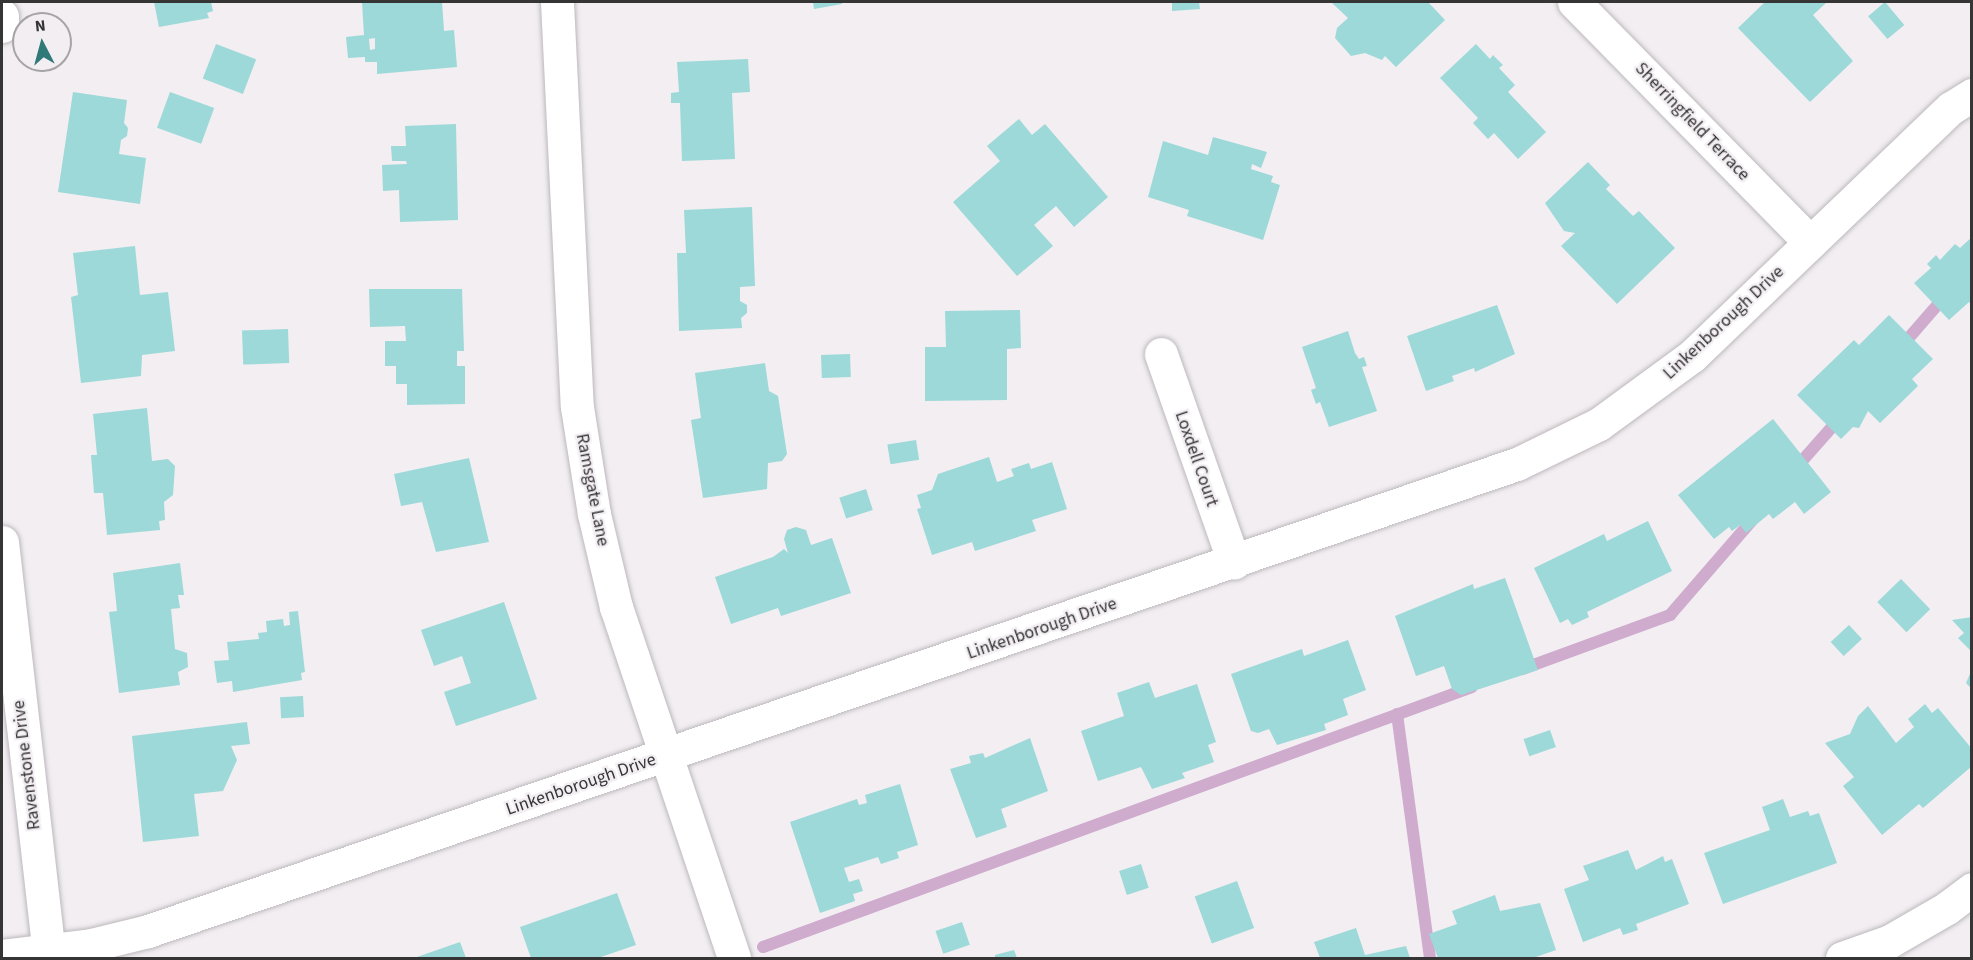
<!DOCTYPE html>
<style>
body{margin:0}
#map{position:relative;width:1973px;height:960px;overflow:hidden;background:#f2eef2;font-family:"Source Sans 3",sans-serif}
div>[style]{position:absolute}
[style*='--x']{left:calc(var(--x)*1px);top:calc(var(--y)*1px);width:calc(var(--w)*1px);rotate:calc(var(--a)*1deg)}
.stream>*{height:12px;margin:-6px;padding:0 6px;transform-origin:6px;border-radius:6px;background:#cfabcd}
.building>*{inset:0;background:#9cd9d8;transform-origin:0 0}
.roads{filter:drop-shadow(0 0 2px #bcb8bc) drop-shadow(0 0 2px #bcb8bc)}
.street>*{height:33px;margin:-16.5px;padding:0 16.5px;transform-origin:16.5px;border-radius:16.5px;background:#fff}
span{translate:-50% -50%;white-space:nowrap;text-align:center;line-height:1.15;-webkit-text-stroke:4.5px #f2eef2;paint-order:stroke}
.street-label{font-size:18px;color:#363536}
.frame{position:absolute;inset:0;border:3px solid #363536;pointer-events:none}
.north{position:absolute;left:12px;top:12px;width:60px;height:60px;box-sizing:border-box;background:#f2eef2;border:2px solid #a7a4a7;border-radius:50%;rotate:354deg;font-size:16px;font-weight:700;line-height:24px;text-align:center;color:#363536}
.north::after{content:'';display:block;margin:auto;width:21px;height:27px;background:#307979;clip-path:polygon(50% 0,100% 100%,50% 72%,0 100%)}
</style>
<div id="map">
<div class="stream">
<i style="--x:1900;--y:348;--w:70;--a:-49"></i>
<i style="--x:1794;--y:470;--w:69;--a:-48.5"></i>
<i style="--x:1522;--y:669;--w:158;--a:-20"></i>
<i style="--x:1670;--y:615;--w:128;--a:-49.1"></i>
<i style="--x:1397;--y:714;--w:246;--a:82.3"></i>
<i style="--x:763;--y:947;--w:755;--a:-20.14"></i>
</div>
<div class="building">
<i style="clip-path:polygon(154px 2px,211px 2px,213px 11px,207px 13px,209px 18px,159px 27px)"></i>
<i style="clip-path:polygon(evenodd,362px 2px,442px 2px,444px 31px,454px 30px,457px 67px,377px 74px,377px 62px,365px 62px,365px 57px,348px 58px,346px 37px,364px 35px,362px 2px,375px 38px,375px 49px,370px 50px,369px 39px,375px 38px)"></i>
<i style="clip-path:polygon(813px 2px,842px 2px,842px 4px,814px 9px)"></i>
<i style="clip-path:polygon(1172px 2px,1199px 2px,1200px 9px,1172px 11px)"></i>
<i style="clip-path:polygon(1331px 2px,1428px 2px,1445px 20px,1396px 67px,1385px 56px,1382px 60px,1365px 53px,1351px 56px,1335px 38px,1337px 28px,1348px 18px)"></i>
<i style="clip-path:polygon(1765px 2px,1827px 2px,1813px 15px,1853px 61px,1810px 102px,1738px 28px)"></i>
<i style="left:1885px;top:2px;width:30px;height:22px;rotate:50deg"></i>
<i style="left:216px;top:44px;width:43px;height:37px;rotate:21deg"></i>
<i style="clip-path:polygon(1476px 44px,1490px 59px,1493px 55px,1503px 65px,1499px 68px,1515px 85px,1508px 92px,1546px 132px,1518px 159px,1494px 133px,1488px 139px,1473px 123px,1478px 118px,1440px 78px)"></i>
<i style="clip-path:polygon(748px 59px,750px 92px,732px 93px,735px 159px,682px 161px,680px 103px,671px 103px,671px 93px,679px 92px,677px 62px)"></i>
<i style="clip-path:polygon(73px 92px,127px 100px,124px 123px,128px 128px,127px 136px,121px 140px,119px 154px,146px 158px,140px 204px,58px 192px)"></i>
<i style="left:170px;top:92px;width:47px;height:38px;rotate:20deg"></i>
<i style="clip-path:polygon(1019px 119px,1032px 135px,1045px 124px,1108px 197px,1074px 227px,1056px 206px,1034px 225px,1053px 246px,1017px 276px,953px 202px,1000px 161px,987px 146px)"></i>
<i style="clip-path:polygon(456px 124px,458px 220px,400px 222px,399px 190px,383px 191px,382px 165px,407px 164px,406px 161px,392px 161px,391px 146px,406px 146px,405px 126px)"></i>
<i style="clip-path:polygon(1213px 137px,1267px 152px,1261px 168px,1252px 164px,1251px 169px,1273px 176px,1271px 182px,1280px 185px,1263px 240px,1187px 216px,1189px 210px,1148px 197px,1163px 141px,1208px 155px)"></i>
<i style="clip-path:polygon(1588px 162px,1610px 185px,1606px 189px,1633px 216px,1639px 211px,1675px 248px,1617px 304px,1561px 246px,1575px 233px,1564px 231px,1545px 203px)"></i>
<i style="clip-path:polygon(752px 207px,755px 286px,740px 287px,740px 301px,747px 305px,747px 313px,741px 318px,742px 328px,679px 331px,677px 253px,686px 253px,684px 210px)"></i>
<i style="clip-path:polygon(1972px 237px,1972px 305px,1969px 302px,1949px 320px,1914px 283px,1931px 268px,1927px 264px,1936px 255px,1940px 260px,1955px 244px,1960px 248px)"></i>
<i style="clip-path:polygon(135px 246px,140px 295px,168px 292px,175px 351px,142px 355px,141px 376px,81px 383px,71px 297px,78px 295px,73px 253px)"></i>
<i style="clip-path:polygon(369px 289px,462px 289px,464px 351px,457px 351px,457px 366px,465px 366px,465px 404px,407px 405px,407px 384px,396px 384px,396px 366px,385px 366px,385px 341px,406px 341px,405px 326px,370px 327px)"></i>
<i style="clip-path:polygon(1497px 305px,1515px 354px,1475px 372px,1474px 368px,1452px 376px,1454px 381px,1426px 391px,1407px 336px)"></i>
<i style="clip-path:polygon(1020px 310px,1021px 348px,1007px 349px,1007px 400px,925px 401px,925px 347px,946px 347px,945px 311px)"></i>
<i style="clip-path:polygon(1889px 315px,1933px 359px,1912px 379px,1918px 386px,1880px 423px,1868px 411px,1859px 428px,1853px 427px,1841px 439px,1797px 395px,1854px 340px,1859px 345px)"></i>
<i style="left:288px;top:329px;width:34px;height:46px;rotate:88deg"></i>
<i style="clip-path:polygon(1348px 331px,1355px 353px,1359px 359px,1364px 357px,1367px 366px,1362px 367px,1377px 411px,1329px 427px,1320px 402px,1316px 404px,1311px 390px,1316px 388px,1302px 347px)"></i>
<i style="left:850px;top:354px;width:23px;height:29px;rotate:88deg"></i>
<i style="clip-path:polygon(765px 363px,769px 391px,778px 396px,787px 454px,782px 461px,768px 463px,767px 489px,703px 498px,691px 420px,701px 418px,695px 373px)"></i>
<i style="clip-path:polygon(147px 408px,152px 461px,168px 459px,175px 466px,173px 495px,164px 502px,165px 520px,159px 521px,160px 530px,107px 535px,103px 493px,94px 493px,91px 455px,97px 455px,93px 414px)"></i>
<i style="clip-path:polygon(1773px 419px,1831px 492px,1804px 514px,1795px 502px,1773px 519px,1769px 514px,1746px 533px,1740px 525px,1732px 531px,1729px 527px,1714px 539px,1678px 495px)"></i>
<i style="left:916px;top:440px;width:20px;height:29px;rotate:81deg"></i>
<i style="clip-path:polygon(989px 457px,997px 482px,1014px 476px,1011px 469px,1029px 463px,1031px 469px,1052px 462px,1067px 509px,1032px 520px,1036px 531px,975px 551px,972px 542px,932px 555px,917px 509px,921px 508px,917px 495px,932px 490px,938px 474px)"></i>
<i style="clip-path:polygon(469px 458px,489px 542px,436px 552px,422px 502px,401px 506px,394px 474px)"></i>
<i style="left:866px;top:489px;width:22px;height:28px;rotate:72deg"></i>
<i style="clip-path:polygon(1648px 521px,1672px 571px,1587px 612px,1589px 617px,1572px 625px,1568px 619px,1560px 623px,1534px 568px,1604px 534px,1607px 541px)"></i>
<i style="clip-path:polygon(796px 527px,806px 530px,811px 545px,832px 538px,851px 593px,781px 616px,778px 608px,731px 624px,715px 577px,773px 557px,784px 549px,788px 553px,784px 539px,787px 530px)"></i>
<i style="clip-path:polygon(180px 563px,184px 595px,178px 595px,180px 608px,171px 609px,175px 649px,187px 653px,188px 667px,178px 672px,180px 685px,119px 693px,109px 612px,117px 611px,113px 573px)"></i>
<i style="clip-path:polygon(1505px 578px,1538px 670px,1461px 695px,1452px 689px,1444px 666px,1416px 676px,1395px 616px,1473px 584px,1474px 589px)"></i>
<i style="left:1901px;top:579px;width:42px;height:33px;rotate:46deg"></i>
<i style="clip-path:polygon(504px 602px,537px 699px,456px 726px,444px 692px,471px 683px,462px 656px,434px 666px,421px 630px)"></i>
<i style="clip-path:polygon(298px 611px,305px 672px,301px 673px,302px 680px,233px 692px,232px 681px,217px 683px,214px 661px,229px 660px,227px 642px,259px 639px,258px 633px,267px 632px,266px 621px,283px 619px,284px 626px,290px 625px,289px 612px)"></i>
<i style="clip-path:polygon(1972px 617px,1972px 652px,1958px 638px,1964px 633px,1952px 620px)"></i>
<i style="left:1849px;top:625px;width:19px;height:25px;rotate:47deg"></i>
<i style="clip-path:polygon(1348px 640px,1366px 690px,1343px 699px,1348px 715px,1324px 724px,1326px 730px,1277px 745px,1269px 729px,1258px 733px,1251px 731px,1231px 674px,1302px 649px,1304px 656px)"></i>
<i style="clip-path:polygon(1972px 669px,1972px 689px,1966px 683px)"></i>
<i style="clip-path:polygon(1149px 682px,1155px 698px,1197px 684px,1216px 742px,1208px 745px,1214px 762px,1182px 773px,1185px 778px,1152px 789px,1141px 767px,1098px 781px,1081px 731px,1124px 716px,1117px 693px)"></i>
<i style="left:303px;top:696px;width:21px;height:23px;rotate:87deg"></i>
<i style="clip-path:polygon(1925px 704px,1932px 713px,1938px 708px,1972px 749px,1972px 766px,1923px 808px,1919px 804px,1882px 835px,1843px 786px,1854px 777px,1825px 743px,1850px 734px,1858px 716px,1868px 706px,1896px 743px,1914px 727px,1908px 719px)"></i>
<i style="clip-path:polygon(247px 722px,250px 744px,231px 746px,237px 760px,223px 791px,194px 794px,199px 836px,143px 842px,132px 736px)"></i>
<i style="left:1550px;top:730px;width:18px;height:28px;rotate:71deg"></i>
<i style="clip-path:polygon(1030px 738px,1048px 791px,1001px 809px,1007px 827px,976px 838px,950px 769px,971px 763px,969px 756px,983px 753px,985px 758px)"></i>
<i style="clip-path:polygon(900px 784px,918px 845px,897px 852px,899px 858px,881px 864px,878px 857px,844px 868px,849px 882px,859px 879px,863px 891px,853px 894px,855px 901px,820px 913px,790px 822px,857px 799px,859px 805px,867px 803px,865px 795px)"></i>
<i style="clip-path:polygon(1783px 799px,1790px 817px,1808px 811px,1810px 816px,1819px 813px,1837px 863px,1723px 904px,1704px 853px,1770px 830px,1762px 807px)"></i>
<i style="clip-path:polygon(1628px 850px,1636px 870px,1663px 856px,1665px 862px,1672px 859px,1689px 904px,1636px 924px,1638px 930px,1623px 935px,1620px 928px,1583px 942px,1564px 889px,1589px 880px,1583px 866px)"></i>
<i style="left:1141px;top:864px;width:25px;height:23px;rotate:72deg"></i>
<i style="left:1237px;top:881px;width:50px;height:45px;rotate:70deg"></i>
<i style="clip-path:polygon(617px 893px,636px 945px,598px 958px,531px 958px,520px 927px)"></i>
<i style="clip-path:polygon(1495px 895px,1500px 911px,1540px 903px,1556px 950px,1533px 958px,1438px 958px,1429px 934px,1457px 924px,1452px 911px)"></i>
<i style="left:962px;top:922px;width:24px;height:28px;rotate:71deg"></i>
<i style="clip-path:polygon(1356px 928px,1365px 955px,1406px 946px,1410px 958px,1320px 958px,1314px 942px)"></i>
<i style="clip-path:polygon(460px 942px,466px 958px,414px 958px)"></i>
<i style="clip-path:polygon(1014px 950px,1017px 958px,995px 958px,995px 955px)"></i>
</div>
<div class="roads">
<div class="street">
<i style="--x:557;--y:2;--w:405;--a:87.2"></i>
<i style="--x:577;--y:407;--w:108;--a:81"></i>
<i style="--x:594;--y:514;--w:96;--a:76.7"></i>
<i style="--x:616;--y:607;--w:370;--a:71.4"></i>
<i style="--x:1574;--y:2;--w:337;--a:45.5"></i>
<i style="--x:2;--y:16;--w:10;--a:90"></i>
<i style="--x:1161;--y:354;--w:221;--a:70.7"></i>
<i style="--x:2;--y:542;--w:413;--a:83.5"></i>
<i style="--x:2;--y:956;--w:90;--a:-7"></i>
<i style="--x:91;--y:945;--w:59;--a:-13.8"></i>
<i style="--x:148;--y:931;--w:1446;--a:-18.84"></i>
<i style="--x:1517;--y:464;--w:91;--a:-26"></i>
<i style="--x:1599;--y:424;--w:115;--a:-36.2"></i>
<i style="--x:1692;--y:356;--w:359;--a:-43.8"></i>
<i style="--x:1951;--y:108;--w:25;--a:-32"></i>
<i style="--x:1842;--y:958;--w:51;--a:-19.5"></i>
<i style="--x:1890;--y:941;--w:66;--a:-30.1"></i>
<i style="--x:1947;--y:908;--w:31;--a:-37"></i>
</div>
</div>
<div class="street-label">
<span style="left:1692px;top:122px;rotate:46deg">Sherringfield Terrace</span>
<span style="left:1724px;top:323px;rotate:-43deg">Linkenborough Drive</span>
<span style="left:1196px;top:459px;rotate:71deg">Loxdell Court</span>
<span style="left:592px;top:490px;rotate:79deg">Ramsgate Lane</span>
<span style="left:1042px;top:629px;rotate:-19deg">Linkenborough Drive</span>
<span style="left:27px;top:765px;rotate:-97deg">Ravenstone Drive</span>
<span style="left:581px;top:785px;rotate:-19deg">Linkenborough Drive</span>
</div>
<div class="frame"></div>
<div class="north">N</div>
</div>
